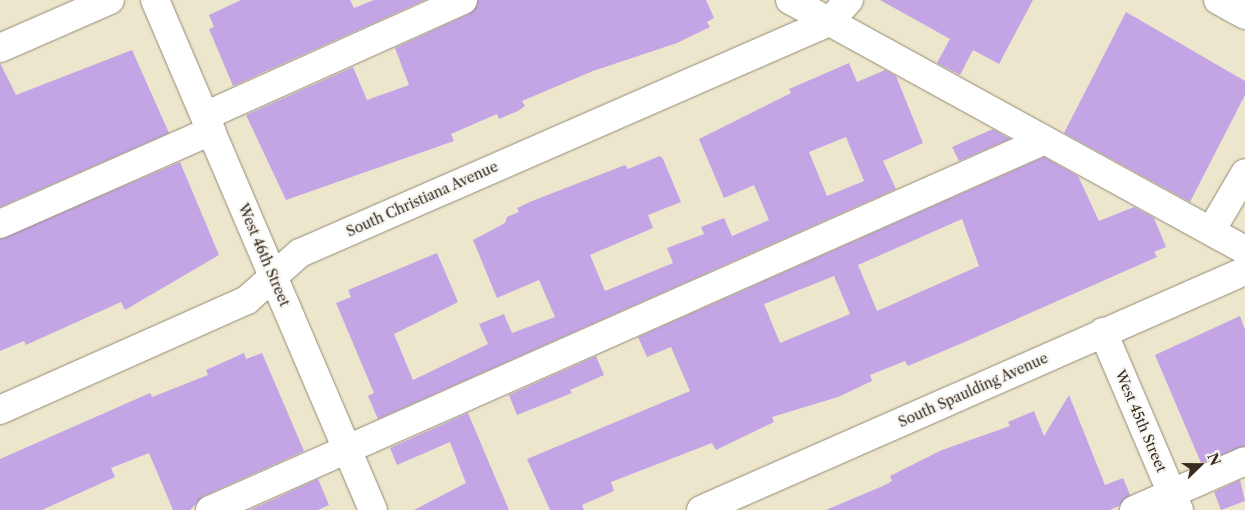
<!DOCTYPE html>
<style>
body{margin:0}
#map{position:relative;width:1245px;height:510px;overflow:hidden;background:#ece7cc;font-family:"Libre Caslon Text",serif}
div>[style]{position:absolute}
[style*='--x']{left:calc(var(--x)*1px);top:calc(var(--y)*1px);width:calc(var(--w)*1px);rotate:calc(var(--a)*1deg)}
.building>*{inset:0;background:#c3a5e6}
.roads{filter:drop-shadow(0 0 1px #948875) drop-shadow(0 0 1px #948875)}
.minor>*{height:28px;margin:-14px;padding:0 14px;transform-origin:14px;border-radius:14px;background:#fff}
.major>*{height:28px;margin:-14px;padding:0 14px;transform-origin:14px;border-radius:14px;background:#fff}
span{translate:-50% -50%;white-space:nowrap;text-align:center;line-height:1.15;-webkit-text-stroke:4px #f6f6f2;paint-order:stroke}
.street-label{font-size:14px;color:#3b2a1e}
.north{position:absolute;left:1175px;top:440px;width:50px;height:50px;-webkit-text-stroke:4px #f6f6f2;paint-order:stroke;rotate:68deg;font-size:14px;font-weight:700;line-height:20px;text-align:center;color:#3b2a1e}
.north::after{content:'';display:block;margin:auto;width:18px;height:22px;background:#3b2a1e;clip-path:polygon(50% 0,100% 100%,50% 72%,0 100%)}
</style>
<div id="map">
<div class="building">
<i style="clip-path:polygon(241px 0,350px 0,354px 8px,374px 0,425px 0,233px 86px,209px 29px,214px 27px,209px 15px)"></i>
<i style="clip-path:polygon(478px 0,706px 0,714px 18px,707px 22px,710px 27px,677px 43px,593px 71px,522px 101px,525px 106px,518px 111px,499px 119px,497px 114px,451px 134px,454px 141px,286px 200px,246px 115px,353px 67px,367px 100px,409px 85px,395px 48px,469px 14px)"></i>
<i style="clip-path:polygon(880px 0,1033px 0,999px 64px,973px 50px,960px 75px,937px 63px,950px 39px)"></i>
<i style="clip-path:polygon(1126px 12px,1245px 81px,1245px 95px,1190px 202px,1064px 133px)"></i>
<i style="clip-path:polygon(132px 50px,169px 133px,0 207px,0 63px,16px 95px)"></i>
<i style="clip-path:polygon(evenodd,849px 63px,857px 82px,885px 70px,896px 76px,923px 143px,883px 161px,896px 189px,378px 419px,368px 396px,374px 393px,336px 303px,351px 297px,348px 290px,437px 253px,458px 302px,394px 334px,413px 380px,488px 344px,479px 324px,504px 314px,512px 333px,555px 317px,539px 280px,497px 298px,473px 240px,505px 223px,507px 217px,519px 212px,517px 208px,532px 201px,625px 165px,628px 169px,660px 156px,663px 159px,681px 202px,648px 215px,653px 228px,590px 255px,605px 291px,673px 263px,667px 248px,704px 234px,701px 227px,724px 218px,732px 236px,769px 220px,754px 185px,724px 198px,699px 139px,791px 93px,789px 89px,849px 63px,846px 137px,864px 181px,827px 196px,809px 152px,846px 137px)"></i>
<i style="clip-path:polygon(993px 129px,1010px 139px,959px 161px,952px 147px)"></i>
<i style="clip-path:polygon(evenodd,1044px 157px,1078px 176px,1099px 221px,1134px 207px,1154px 218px,1166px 247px,1154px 252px,1157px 257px,967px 341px,908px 366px,905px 361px,870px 375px,872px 381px,838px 397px,772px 417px,774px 422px,716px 450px,712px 443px,611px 482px,614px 491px,582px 505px,584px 510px,550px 510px,527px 459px,690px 391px,671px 347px,647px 357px,638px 337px,1044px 157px,962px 219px,979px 266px,877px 311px,858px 265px,962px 219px,1044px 157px,834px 276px,850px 314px,780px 343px,764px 304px,834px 276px)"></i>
<i style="clip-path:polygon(180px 162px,219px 255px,125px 310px,121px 302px,26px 345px,24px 341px,0 351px,0 239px)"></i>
<i style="clip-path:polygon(1240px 316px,1245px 330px,1245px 446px,1201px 463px,1155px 355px)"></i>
<i style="clip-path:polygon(244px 353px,246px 359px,262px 353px,304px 451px,204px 496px,190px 510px,173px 510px,149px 453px,111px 468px,115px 477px,42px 510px,0 510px,0 459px,150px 393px,152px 397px,208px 375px,206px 370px)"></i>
<i style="clip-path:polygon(596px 356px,604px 375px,570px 390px,572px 393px,517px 415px,509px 395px)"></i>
<i style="clip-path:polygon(1069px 395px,1105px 485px,1123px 478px,1130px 495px,1119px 506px,1110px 510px,826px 510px,885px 485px,892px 481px,890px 476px,942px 450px,1010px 426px,1008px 422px,1034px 411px,1044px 436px)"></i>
<i style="clip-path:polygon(468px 413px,509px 510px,414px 510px,466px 483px,450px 442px,397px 465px,390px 448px)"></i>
<i style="clip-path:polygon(318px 479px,329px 505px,318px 510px,250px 510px)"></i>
<i style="clip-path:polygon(1240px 480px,1245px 501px,1221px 510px,1214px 492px)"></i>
</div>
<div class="roads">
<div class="minor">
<i style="--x:155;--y:0;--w:555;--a:66.86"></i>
<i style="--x:790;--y:0;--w:519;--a:28.79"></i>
<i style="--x:0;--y:48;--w:120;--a:-23.6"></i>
<i style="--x:205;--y:116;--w:283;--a:-24.2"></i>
<i style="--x:0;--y:224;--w:231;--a:-23.8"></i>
<i style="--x:1211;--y:231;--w:67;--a:-59.6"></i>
<i style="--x:1103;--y:332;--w:194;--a:66.9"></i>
<i style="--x:0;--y:410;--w:270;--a:-24"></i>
<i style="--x:247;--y:300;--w:71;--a:-41.6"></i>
<i style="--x:300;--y:253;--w:577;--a:-23.59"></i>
<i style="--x:829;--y:22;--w:30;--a:-48"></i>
<i style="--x:210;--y:510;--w:913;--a:-23.9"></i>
<i style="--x:701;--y:510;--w:594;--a:-23.72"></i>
<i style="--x:1134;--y:510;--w:121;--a:-23.8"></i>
</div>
<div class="major">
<i style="--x:1218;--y:0;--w:31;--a:29"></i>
</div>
</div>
<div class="street-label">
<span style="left:422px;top:199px;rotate:-24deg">South Christiana Avenue</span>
<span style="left:264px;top:255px;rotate:67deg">West 46th Street</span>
<span style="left:973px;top:390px;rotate:-24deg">South Spaulding Avenue</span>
<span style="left:1141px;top:421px;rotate:67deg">West 45th Street</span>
</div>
<div class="north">N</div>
</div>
